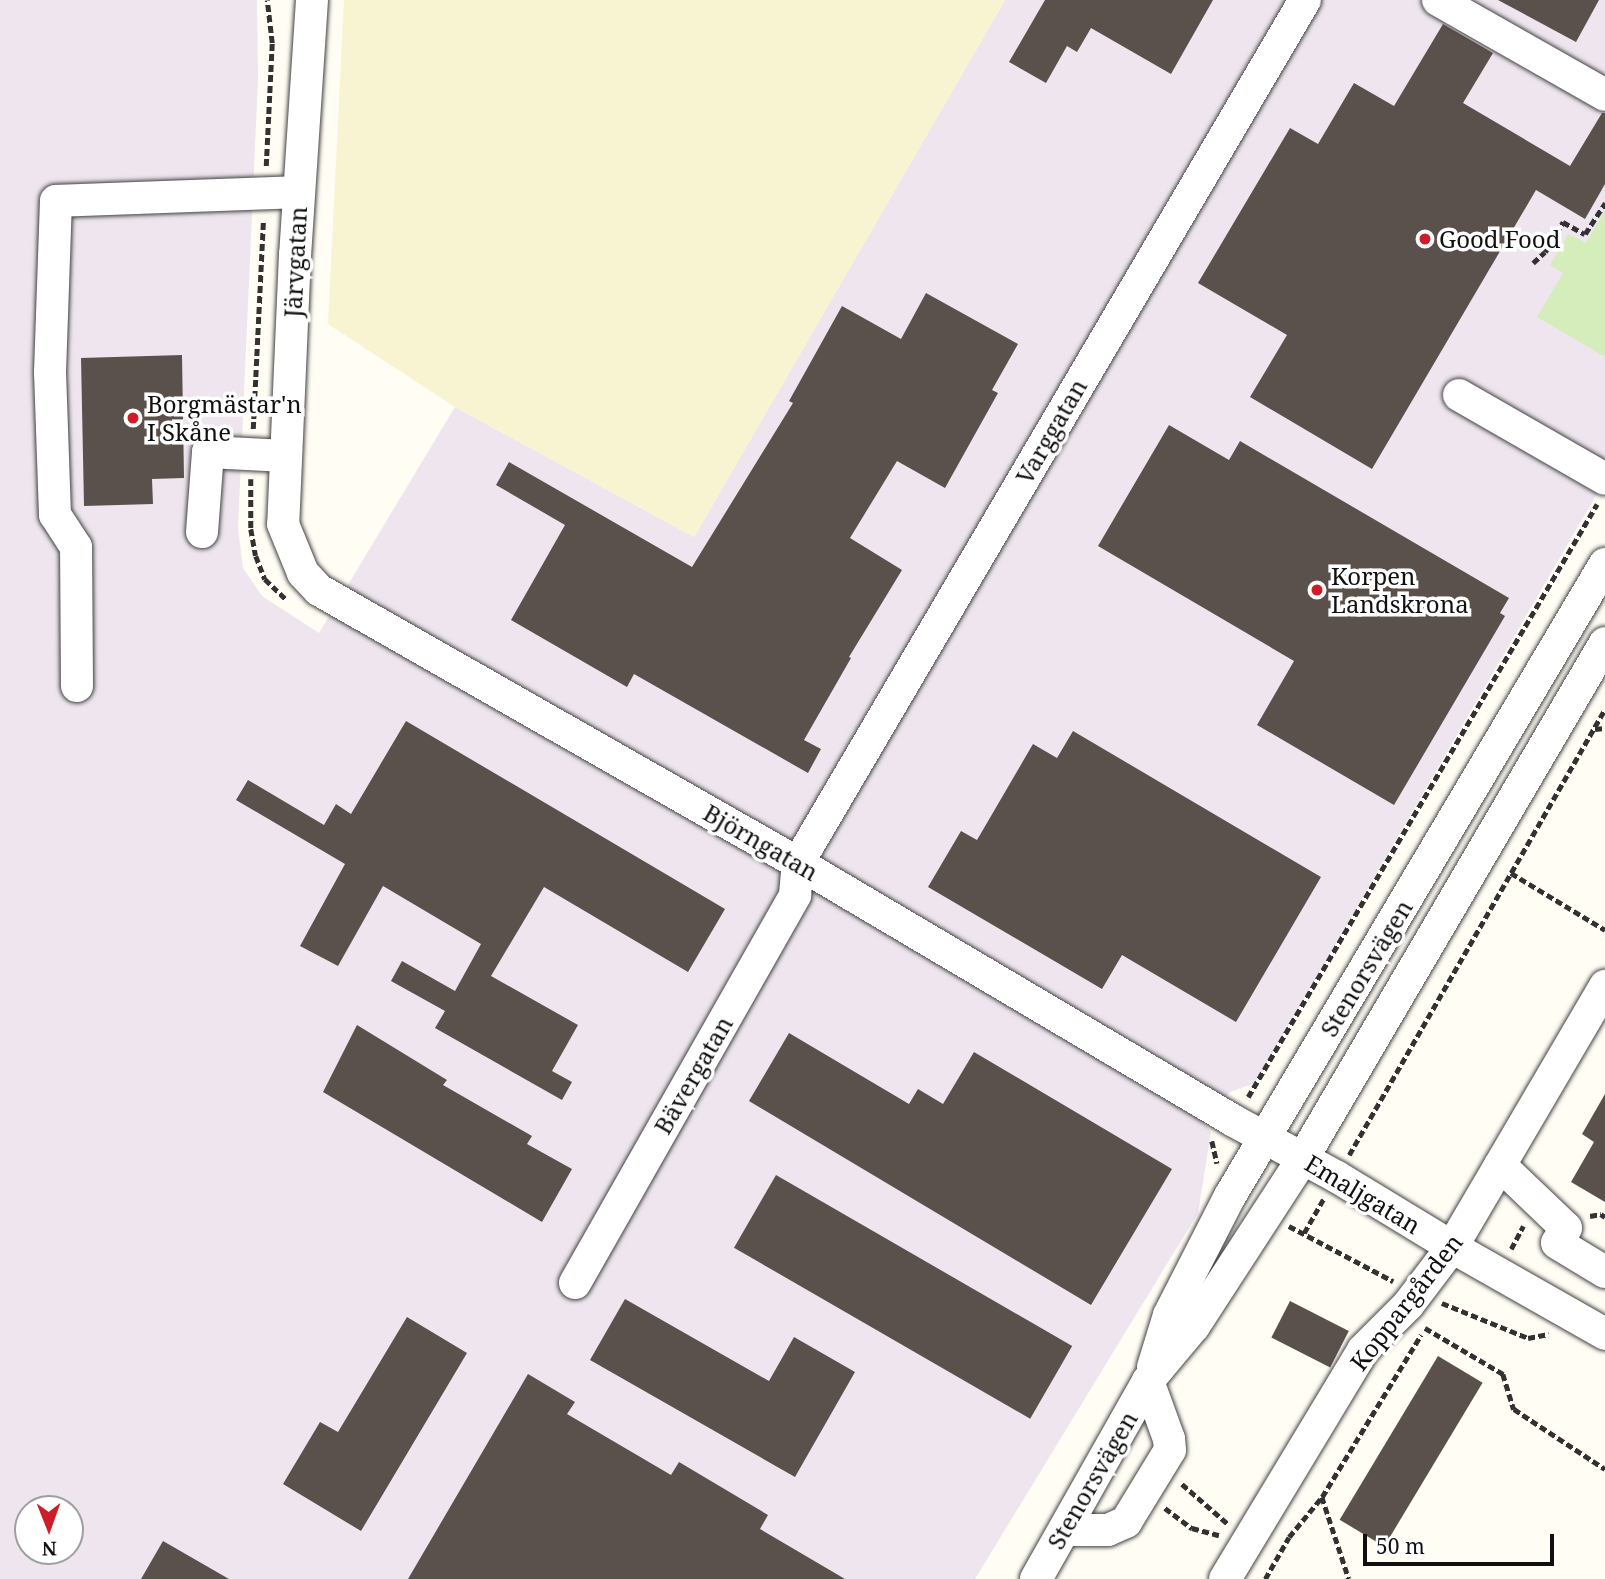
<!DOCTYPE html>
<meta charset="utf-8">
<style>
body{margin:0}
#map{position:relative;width:1605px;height:1579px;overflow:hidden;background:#fffdf4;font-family:"Noto Serif",serif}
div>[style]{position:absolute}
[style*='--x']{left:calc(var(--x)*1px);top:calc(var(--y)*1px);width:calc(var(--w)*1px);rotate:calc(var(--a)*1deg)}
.industrial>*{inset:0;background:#eee5ef}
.farmland>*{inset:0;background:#f8f4d1}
.green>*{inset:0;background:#d5edba}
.building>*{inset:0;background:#5a514c;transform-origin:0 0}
.path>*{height:4.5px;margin-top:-2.25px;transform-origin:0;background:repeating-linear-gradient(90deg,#323232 0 7px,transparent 0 10.5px)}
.roads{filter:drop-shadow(0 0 2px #434343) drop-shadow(0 0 2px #434343)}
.minor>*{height:32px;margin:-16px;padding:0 16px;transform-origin:16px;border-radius:16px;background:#fff}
.dots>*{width:19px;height:19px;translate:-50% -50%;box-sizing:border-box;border:4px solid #fff;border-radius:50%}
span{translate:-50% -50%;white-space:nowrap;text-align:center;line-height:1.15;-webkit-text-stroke:7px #fff;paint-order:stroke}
.poi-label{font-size:24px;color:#101010}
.left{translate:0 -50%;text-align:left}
.street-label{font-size:24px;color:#101010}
.north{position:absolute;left:14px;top:1495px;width:70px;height:70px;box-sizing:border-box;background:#fff;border:2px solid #9f9f9f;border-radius:50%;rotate:179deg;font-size:19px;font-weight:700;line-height:28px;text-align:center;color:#101010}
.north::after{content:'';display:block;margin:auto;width:24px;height:32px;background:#cc1d29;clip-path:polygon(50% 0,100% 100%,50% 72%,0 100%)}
.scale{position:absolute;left:1363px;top:1534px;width:191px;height:32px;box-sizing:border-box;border:4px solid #101010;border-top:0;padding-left:9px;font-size:21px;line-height:24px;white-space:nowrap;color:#101010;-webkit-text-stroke:5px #fff;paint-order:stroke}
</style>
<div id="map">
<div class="industrial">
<i style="clip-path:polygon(evenodd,0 0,257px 0,258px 80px,238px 528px,243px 568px,262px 596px,319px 633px,455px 407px,694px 537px,1005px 0,1605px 0,1605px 480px,1255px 1083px,1230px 1092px,1203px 1122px,1211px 1132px,1198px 1213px,975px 1579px,0 1579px,0 0,28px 1509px,70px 1509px,70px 1551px,28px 1551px,28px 1509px)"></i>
</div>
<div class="farmland">
<i style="clip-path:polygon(344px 0,1005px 0,694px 537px,455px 407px,328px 324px)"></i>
</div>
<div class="green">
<i style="clip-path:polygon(1605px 210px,1605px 357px,1537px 317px,1563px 273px,1550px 265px,1568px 234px,1586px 243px)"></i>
</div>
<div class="building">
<i style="clip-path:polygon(1045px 0,1213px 0,1171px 74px,1091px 28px,1077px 52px,1067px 46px,1046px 83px,1009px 62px)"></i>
<i style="clip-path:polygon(1498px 0,1599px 0,1576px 42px)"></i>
<i style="clip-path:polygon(1443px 24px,1493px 53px,1463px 103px,1570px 166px,1602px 113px,1605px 113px,1605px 184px,1585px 219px,1536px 190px,1372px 469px,1250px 397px,1287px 335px,1198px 283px,1290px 128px,1318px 144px,1354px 83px,1394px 106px)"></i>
<i style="clip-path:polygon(926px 293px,1018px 344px,992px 390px,998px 393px,945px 488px,897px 461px,850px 538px,902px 570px,849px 657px,851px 658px,804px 740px,821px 749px,808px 773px,634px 674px,627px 687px,511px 620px,565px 525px,496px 485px,509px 462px,692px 567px,793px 403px,789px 401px,842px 306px,901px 339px)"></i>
<i style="clip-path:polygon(182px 355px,184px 478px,152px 479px,153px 504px,84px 506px,81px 358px)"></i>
<i style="clip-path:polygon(1169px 425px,1229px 460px,1240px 441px,1509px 598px,1500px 613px,1505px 616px,1394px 805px,1257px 725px,1294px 661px,1098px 546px)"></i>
<i style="clip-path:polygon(406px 721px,725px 909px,688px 972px,544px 887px,491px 976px,578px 1025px,552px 1071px,572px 1082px,562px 1100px,435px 1028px,445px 1011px,391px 981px,402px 961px,455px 991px,481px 944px,383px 886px,338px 966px,300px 946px,345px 864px,236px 800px,248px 780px,324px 825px,336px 804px,351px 814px)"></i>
<i style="clip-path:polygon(1073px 731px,1321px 877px,1236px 1022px,1122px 955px,1102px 989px,928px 887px,961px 831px,977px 840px,1033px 744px,1057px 758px)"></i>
<i style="clip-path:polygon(357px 1025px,447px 1080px,443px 1085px,532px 1136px,527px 1144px,572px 1169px,542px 1222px,323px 1092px)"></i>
<i style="clip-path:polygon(789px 1033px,909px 1104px,918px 1089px,943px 1104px,974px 1052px,1172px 1169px,1091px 1305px,749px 1101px)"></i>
<i style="clip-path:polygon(1605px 1094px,1605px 1202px,1571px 1182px,1594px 1142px,1582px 1134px)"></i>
<i style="left:776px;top:1175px;width:342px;height:84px;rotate:30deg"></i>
<i style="clip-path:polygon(625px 1299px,769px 1381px,794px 1337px,855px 1372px,795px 1477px,590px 1360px)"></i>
<i style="left:1290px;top:1301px;width:66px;height:41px;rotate:27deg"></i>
<i style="clip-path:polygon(407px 1317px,467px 1353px,361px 1531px,283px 1484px,320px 1422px,338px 1432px)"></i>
<i style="left:1438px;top:1356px;width:52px;height:191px;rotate:31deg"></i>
<i style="clip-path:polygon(528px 1374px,575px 1402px,567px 1414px,671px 1475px,679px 1462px,768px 1515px,760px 1529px,845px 1579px,408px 1579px)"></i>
<i style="clip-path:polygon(163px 1541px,229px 1579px,141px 1579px)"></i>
</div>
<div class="path">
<i style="--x:266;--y:166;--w:123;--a:-87.2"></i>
<i style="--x:272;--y:43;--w:43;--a:-96.6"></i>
<i style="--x:1533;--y:263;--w:16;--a:-43"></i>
<i style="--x:1545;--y:252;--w:35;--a:-59"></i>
<i style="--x:1563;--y:222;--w:25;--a:29"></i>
<i style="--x:1585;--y:234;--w:37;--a:-57"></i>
<i style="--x:253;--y:429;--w:208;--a:-87.2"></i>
<i style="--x:251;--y:479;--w:50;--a:90"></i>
<i style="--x:251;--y:529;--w:27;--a:80"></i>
<i style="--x:256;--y:556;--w:25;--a:69"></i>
<i style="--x:265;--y:579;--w:29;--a:44"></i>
<i style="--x:1595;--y:729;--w:10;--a:-6"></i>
<i style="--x:1511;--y:873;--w:110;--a:31.2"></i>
<i style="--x:1248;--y:1097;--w:688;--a:-59.52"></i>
<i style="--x:1212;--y:1141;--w:23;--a:77"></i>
<i style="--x:1349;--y:1155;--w:514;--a:-60.14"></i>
<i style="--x:1590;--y:1216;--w:11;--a:-10"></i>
<i style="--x:1601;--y:1214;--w:5;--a:37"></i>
<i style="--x:1289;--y:1226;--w:118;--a:27.9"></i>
<i style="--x:1304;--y:1233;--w:40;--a:-60.3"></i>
<i style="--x:1511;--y:1249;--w:26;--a:-62"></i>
<i style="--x:1442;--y:1303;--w:93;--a:22.1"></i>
<i style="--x:1528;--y:1338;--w:21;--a:-11"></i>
<i style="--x:1425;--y:1328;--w:91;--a:30.5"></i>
<i style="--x:1503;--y:1374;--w:37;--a:73"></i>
<i style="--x:1514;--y:1409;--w:109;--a:33.4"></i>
<i style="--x:1182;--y:1484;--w:61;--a:41"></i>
<i style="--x:1322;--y:1497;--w:86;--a:71.8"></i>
<i style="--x:1165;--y:1508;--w:34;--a:37"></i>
<i style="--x:1192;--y:1528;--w:28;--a:15"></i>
<i style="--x:1265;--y:1579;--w:48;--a:-60.3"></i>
<i style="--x:1289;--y:1537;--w:52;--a:-50.5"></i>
<i style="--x:1322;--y:1497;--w:190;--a:-58.6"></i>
</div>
<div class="roads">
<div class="minor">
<i style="--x:312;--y:0;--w:255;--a:93.8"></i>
<i style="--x:295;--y:254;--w:270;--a:92.5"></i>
<i style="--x:283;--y:524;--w:53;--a:67.8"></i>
<i style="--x:303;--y:573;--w:23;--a:47"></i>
<i style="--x:319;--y:590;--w:551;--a:29.68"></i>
<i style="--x:798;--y:863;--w:507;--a:30.61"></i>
<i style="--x:1234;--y:1121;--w:117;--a:28.5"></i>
<i style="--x:1337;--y:1177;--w:135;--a:31.3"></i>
<i style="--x:1452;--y:1247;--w:176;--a:29.6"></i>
<i style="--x:1438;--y:0;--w:192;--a:29.6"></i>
<i style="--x:1459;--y:395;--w:168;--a:29.9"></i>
<i style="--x:202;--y:532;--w:80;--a:-85.7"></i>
<i style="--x:208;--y:452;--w:78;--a:2.9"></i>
<i style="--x:77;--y:686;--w:139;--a:-90.4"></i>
<i style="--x:76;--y:547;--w:38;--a:-123"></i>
<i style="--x:55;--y:515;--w:143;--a:-92"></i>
<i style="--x:50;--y:372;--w:171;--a:-88"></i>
<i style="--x:56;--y:201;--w:243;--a:-2.1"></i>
<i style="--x:1500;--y:1165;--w:91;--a:43.7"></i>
<i style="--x:1566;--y:1228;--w:17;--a:121"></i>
<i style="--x:1557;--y:1243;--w:56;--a:31.1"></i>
<i style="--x:575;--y:1283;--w:446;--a:-60.4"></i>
<i style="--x:795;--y:895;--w:32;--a:-85"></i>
<i style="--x:798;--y:863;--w:1001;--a:-59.57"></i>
<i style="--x:1153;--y:1367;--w:54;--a:-72.9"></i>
<i style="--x:1169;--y:1315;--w:134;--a:-62.9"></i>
<i style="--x:1230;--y:1196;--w:735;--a:-59.32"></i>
<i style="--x:1064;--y:1530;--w:44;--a:0"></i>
<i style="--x:1108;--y:1530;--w:20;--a:-24"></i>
<i style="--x:1126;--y:1522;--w:84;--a:-58.6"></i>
<i style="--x:1170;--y:1450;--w:11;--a:-95"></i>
<i style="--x:1169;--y:1439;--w:62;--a:-109.9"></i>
<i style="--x:1036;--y:1579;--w:227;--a:-60.5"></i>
<i style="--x:1148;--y:1381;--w:72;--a:-50.1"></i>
<i style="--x:1194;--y:1326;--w:200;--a:-57"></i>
<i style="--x:1303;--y:1158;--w:597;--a:-59.61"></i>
<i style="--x:1225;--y:1579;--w:267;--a:-58.9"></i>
<i style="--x:1363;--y:1350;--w:64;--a:-45"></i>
<i style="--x:1408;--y:1305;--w:73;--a:-52.8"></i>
<i style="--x:1452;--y:1247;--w:303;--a:-59.6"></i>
</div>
</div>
<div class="dots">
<i style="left:1425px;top:239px;background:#cc1d29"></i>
<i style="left:133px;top:418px;background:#cc1d29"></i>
<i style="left:1317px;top:590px;background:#cc1d29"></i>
</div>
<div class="poi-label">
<span class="left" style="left:1439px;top:239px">Good Food</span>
<span class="left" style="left:147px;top:418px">Borgmästar'n<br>I Skåne</span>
<span class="left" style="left:1331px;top:590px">Korpen<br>Landskrona</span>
</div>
<div class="street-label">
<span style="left:295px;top:262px;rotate:-87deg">Järvgatan</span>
<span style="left:1051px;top:431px;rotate:-60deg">Varggatan</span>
<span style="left:761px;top:842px;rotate:30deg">Björngatan</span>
<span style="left:1366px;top:968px;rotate:-59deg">Stenorsvägen</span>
<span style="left:693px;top:1075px;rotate:-60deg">Bävergatan</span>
<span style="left:1363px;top:1194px;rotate:31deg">Emaljgatan</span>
<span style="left:1406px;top:1302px;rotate:-52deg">Koppargården</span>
<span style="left:1092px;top:1480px;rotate:-60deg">Stenorsvägen</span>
</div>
<div class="north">N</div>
<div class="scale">50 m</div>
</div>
